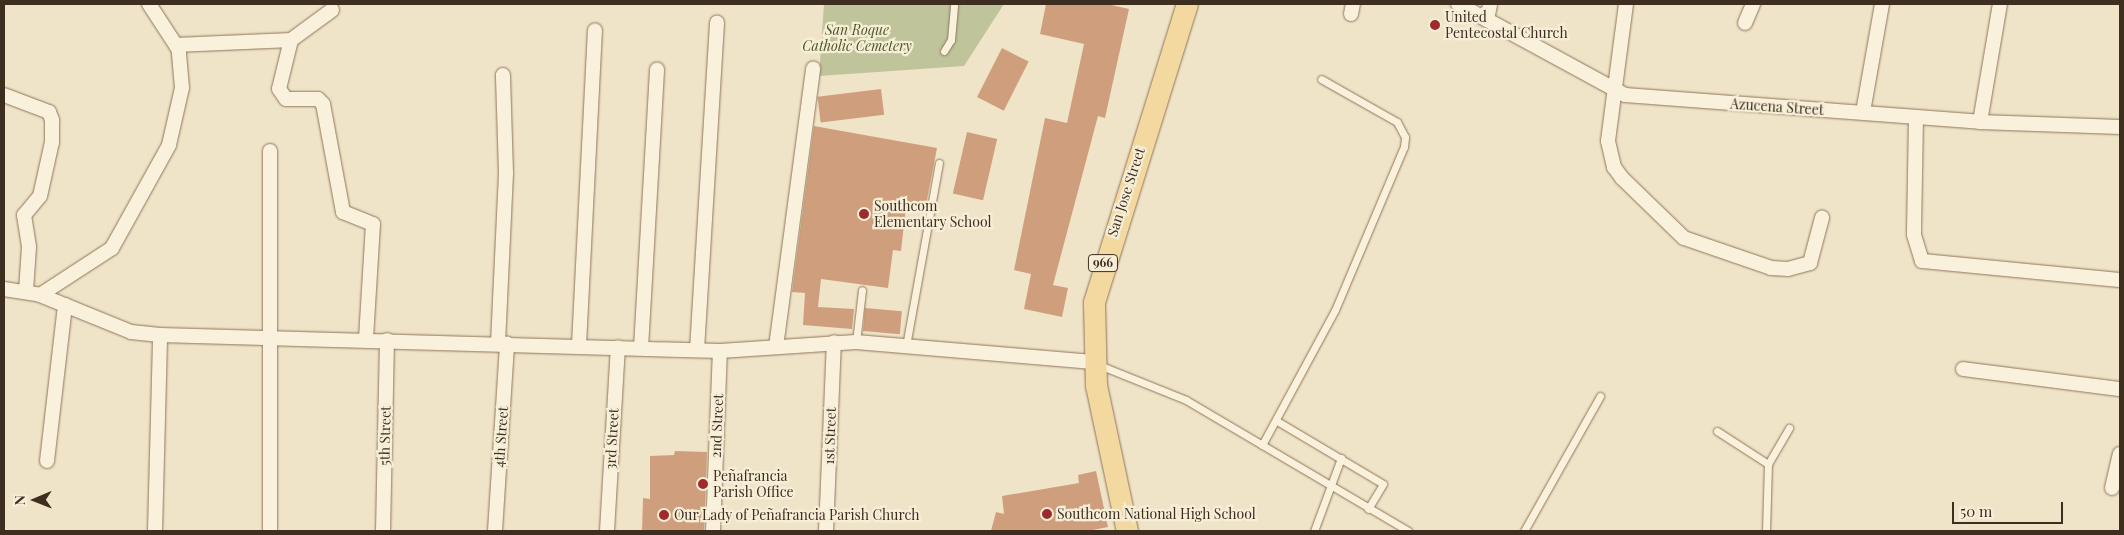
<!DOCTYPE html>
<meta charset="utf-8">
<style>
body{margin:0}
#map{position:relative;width:2124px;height:535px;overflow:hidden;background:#f0e4c8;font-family:"Playfair Display",serif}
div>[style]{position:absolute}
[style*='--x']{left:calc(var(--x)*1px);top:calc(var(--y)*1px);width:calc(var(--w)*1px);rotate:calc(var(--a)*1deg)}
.cemetery>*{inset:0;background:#bfc49a}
.building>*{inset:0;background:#cf9f7d;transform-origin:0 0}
.roads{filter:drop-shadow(0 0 1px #8d765c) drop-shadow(0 0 1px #8d765c)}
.service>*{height:7px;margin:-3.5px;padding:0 3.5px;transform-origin:3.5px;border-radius:3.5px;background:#faf1dc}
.minor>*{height:14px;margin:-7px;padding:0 7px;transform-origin:7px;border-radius:7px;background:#faf1dc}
.primary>*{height:21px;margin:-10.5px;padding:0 10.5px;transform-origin:10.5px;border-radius:10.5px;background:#f3d9a0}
.dots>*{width:14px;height:14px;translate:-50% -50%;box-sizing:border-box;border:2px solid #f7eed8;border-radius:50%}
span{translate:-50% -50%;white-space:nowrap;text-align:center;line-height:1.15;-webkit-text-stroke:4.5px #f7eed8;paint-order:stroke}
.shield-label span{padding:1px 4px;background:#f7eed8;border:1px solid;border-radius:4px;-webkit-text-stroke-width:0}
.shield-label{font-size:12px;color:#3d2e20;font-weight:700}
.poi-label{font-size:14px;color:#3d2e20}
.left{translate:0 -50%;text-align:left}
.park-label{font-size:14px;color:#4d5a26;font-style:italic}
.street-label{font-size:14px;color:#3d2e20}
.frame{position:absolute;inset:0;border:5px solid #3d2e20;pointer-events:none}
.north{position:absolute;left:10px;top:475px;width:50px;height:50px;-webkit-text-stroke:4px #f7eed8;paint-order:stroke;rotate:269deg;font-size:14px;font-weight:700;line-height:20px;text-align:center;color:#3d2e20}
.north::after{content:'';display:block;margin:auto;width:18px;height:22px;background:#3d2e20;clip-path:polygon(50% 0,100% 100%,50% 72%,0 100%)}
.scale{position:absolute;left:1952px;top:502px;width:111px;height:22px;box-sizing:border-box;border:2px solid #3d2e20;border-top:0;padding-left:6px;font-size:15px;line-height:18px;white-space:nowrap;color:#3d2e20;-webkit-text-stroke:4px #f7eed8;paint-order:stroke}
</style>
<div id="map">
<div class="cemetery">
<i style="clip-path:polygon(824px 4px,1004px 4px,964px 66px,819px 76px)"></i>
</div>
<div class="building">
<i style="clip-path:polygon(1046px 4px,1107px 4px,1129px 9px,1105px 118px,1098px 116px,1053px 285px,1068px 288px,1062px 317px,1024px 309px,1031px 274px,1014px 270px,1045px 118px,1067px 123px,1084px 44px,1040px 34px)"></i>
<i style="left:1002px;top:48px;width:30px;height:55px;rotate:27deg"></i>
<i style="left:881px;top:89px;width:26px;height:64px;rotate:83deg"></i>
<i style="clip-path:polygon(814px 126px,937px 148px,925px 210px,906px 207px,901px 251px,893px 250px,888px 288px,821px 279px,818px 307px,854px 309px,852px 329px,803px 325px,805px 293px,792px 292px)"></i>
<i style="left:967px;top:132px;width:31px;height:63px;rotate:13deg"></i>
<i style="left:865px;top:308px;width:37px;height:23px;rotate:5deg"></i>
<i style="clip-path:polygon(675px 451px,707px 452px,704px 531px,642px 531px,643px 498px,650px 499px,650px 456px,674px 455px)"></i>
<i style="clip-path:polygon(1096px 471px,1108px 527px,1088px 531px,991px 531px,996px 512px,1004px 514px,1002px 496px,1079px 483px,1078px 475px)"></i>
</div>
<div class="roads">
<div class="service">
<i style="--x:944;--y:51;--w:13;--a:-58"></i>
<i style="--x:951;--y:40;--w:36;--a:-85"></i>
<i style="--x:856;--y:342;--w:52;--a:-83.4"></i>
<i style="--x:906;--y:346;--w:186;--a:-79.8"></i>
<i style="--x:1099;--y:365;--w:94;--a:21.9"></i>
<i style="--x:1186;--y:400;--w:258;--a:30.5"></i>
<i style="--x:1277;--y:421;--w:123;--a:30.7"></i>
<i style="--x:1383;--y:484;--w:29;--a:121"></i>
<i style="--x:1717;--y:431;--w:61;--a:32.9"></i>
<i style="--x:1262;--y:445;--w:153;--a:-61.6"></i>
<i style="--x:1335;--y:310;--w:177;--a:-67.1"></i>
<i style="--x:1404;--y:147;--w:10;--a:-84"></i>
<i style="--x:1405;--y:137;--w:17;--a:-118"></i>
<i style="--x:1397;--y:122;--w:87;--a:-150.5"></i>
<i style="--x:1314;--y:531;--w:78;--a:-69.7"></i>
<i style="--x:1524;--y:531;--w:155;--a:-60.6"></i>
<i style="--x:1766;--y:531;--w:67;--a:-88.3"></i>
<i style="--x:1768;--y:464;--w:42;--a:-59.7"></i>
</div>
<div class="minor">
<i style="--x:1458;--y:4;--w:190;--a:28.6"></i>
<i style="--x:1625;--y:95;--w:356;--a:4.3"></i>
<i style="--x:1980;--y:122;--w:140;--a:2"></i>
<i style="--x:1626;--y:4;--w:138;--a:97.5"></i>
<i style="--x:1608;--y:141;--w:27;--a:77"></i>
<i style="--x:1614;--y:167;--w:14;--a:54"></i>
<i style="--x:1622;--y:178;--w:86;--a:44.1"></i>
<i style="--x:1684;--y:238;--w:92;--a:19"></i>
<i style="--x:1771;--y:268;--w:17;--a:3"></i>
<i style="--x:1788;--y:269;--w:23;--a:-15"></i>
<i style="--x:1810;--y:263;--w:47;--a:-75.1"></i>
<i style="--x:332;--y:10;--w:51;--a:143.8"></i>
<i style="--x:291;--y:40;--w:50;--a:103.8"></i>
<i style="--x:279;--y:89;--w:12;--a:55"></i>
<i style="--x:286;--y:99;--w:32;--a:0"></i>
<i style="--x:318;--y:99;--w:7;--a:45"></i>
<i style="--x:323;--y:104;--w:110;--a:79.5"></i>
<i style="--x:343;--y:212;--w:32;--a:22"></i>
<i style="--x:373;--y:224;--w:115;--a:93.5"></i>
<i style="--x:1351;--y:14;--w:10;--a:-79"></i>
<i style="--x:1487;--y:20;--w:16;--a:-79"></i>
<i style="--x:1745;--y:23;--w:21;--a:-67"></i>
<i style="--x:176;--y:45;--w:115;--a:-2.5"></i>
<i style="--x:4;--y:95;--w:48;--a:20.7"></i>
<i style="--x:49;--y:112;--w:9;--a:69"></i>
<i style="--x:52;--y:120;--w:22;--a:90"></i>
<i style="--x:52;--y:142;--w:55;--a:102.5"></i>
<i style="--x:40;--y:196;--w:25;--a:130"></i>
<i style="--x:24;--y:215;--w:32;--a:81"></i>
<i style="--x:29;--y:247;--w:44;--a:93.9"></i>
<i style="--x:1863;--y:112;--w:110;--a:-80"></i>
<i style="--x:1916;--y:117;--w:118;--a:91"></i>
<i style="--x:1914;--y:235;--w:27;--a:73"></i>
<i style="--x:1922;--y:261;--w:199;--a:5.5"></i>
<i style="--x:1980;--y:122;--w:120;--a:-80.4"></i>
<i style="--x:4;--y:289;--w:36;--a:9"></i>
<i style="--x:40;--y:295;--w:98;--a:22.1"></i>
<i style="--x:131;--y:332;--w:29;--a:6"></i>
<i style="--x:160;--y:335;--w:560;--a:1.64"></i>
<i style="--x:720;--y:351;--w:136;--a:-3.8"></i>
<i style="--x:856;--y:342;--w:238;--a:4.8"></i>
<i style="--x:40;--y:295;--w:86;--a:-33.1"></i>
<i style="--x:112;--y:248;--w:118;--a:-61"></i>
<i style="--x:169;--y:145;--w:58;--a:-77.2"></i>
<i style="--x:182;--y:88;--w:38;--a:-95"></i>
<i style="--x:179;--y:50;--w:55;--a:-123.1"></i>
<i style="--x:498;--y:343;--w:170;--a:-87.3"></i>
<i style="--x:506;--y:173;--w:98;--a:-91.8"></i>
<i style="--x:579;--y:345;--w:315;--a:-87.1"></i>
<i style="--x:776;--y:347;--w:281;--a:-82.4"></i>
<i style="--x:641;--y:348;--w:279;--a:-86.7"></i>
<i style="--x:697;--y:350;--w:328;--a:-86.5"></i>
<i style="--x:1963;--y:369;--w:158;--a:7.3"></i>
<i style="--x:47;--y:461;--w:157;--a:-83.4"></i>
<i style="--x:2112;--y:488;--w:35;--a:-77"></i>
<i style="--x:155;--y:531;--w:196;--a:-88.5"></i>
<i style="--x:270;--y:531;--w:380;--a:-90"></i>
<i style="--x:383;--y:531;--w:191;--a:-88.8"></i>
<i style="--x:495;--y:531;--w:188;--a:-86.3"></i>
<i style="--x:607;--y:531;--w:184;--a:-86.6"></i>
<i style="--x:713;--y:531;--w:180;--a:-87.8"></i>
<i style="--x:826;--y:531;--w:189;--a:-87.6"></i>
</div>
<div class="primary">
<i style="--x:1127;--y:531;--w:149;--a:-102"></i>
<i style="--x:1096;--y:385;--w:83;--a:-91.4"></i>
<i style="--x:1094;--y:302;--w:312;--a:-72.7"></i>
</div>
</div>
<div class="dots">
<i style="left:1435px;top:25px;background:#9e2a2b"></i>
<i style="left:864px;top:214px;background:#9e2a2b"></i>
<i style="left:703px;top:484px;background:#9e2a2b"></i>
<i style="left:1047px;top:514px;background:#9e2a2b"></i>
<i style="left:664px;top:515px;background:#9e2a2b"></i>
</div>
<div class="shield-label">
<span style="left:1103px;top:263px">966</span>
</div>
<div class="poi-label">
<span class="left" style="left:1445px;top:25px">United<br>Pentecostal Church</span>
<span class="left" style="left:874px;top:214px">Southcom<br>Elementary School</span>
<span class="left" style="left:713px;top:484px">Peñafrancia<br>Parish Office</span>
<span class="left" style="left:1057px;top:514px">Southcom National High School</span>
<span class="left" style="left:674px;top:515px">Our Lady of Peñafrancia Parish Church</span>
</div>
<div class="park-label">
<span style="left:857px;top:38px">San Roque<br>Catholic Cemetery</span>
</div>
<div class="street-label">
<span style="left:1777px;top:107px;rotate:4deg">Azucena Street</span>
<span style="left:1126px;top:192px;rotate:-72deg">San Jose Street</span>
<span style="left:717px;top:426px;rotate:-88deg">2nd Street</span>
<span style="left:385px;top:436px;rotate:-89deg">5th Street</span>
<span style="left:830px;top:436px;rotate:-88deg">1st Street</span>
<span style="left:501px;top:437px;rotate:-86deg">4th Street</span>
<span style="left:612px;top:439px;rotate:-87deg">3rd Street</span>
</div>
<div class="frame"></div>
<div class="north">N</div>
<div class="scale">50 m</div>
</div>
